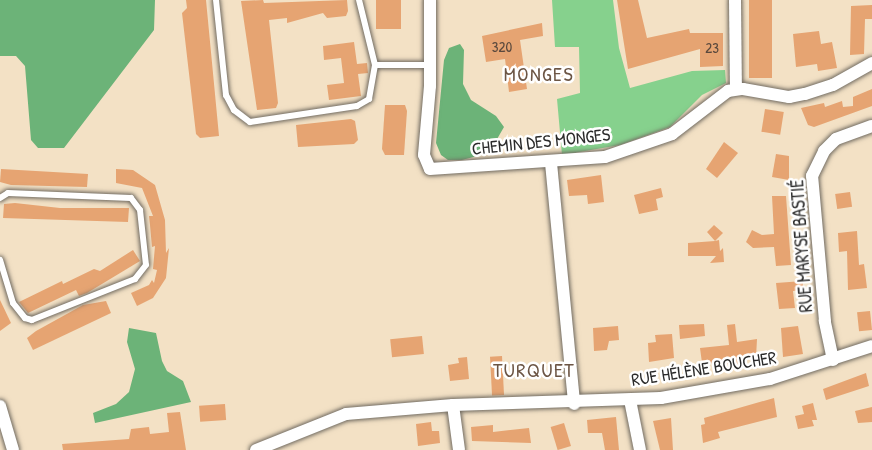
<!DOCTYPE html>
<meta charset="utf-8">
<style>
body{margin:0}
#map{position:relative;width:872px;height:450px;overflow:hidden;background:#f3e1c5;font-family:"Patrick Hand",sans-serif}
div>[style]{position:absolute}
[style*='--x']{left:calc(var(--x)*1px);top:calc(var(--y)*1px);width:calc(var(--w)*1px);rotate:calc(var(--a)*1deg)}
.green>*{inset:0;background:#86d18d}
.forest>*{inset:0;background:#6cb378}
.building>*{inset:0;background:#e6a472;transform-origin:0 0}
.roads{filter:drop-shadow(0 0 2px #716b61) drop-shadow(0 0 2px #716b61)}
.service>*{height:6px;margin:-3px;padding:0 3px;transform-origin:3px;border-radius:3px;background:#fff}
.minor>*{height:12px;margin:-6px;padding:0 6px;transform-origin:6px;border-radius:6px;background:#fff}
span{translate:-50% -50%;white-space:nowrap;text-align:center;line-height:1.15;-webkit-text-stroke:5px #fff;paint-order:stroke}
.number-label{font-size:15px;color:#5a493d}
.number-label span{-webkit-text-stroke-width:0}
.street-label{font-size:18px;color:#2b2b2b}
.neighbourhood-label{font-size:20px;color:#6c5544;letter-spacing:1.5px}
</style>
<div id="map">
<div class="green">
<i style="clip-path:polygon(552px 0,613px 0,619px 48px,630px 88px,692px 71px,725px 70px,726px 83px,702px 95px,670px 127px,620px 145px,562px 155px,557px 99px,580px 93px,579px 47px,555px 47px)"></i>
</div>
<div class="forest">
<i style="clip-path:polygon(0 0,155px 0,154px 30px,64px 148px,38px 148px,31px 140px,25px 66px,16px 56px,0 56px)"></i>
<i style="clip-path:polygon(460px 44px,464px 50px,463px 84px,471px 100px,496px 116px,504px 127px,489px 153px,462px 160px,448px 160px,441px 155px,436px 143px,444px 60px,449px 48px)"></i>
<i style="clip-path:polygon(129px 328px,156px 333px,162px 361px,167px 371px,183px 381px,191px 402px,95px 423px,93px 413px,116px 404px,129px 392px,135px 369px,127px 342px)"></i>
</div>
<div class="building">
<i style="clip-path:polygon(186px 0,206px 0,219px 136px,200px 138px,196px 134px,182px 13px,187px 8px)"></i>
<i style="clip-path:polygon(263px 0,264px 3px,347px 0,348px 11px,346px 16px,327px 18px,323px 13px,287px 23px,287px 18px,269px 20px,278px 103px,276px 108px,257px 110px,241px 1px)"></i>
<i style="left:376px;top:0;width:25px;height:29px"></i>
<i style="clip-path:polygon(617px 0,638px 0,647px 38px,689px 29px,690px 33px,723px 33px,723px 66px,700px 67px,700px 49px,628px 69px)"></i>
<i style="left:749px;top:0;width:23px;height:78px"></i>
<i style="clip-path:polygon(872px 5px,872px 19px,865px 19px,864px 54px,850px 55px,851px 6px)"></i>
<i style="clip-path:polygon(542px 23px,543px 36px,520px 40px,527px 89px,509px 92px,505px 59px,486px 62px,482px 36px)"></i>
<i style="clip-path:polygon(819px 31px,821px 44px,832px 42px,837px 68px,818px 71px,817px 64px,796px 67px,793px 34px)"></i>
<i style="clip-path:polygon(354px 42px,357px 64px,367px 63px,368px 73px,358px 74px,361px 96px,329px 100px,327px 85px,344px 83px,341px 58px,324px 60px,323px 46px)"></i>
<i style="clip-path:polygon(872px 89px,872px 106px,814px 127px,808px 125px,801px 108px,824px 103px,825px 107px,842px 101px,843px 107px,853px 106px,853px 97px)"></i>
<i style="clip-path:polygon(385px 105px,405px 105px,407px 111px,404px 155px,385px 155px,382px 149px)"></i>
<i style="left:765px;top:109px;width:19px;height:23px;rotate:9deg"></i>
<i style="clip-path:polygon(351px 119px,355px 121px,358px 140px,354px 144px,298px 147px,296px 125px)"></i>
<i style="clip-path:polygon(724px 142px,738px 153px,717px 178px,706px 169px)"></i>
<i style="clip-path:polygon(776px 154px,789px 156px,789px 180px,772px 177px)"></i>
<i style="clip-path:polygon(1px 169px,88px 174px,87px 187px,11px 185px,0 182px)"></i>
<i style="clip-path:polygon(116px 169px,133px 170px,155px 185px,165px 220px,166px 253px,169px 248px,166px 278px,153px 298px,137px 306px,131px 293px,149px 285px,152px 280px,154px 283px,157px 270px,153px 269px,155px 246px,152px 247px,150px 225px,149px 216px,153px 216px,142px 188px,116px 183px)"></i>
<i style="clip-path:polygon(601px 175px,604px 202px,588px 204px,587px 195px,569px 196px,567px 180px)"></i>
<i style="clip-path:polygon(661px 188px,663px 197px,656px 199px,658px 210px,639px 214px,634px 195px)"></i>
<i style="left:850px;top:192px;width:15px;height:15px;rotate:82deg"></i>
<i style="clip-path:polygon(772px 196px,786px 196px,791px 265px,776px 266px,774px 247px,753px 248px,746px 242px,752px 230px,762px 235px,774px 234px)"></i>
<i style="clip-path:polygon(15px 203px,60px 208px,129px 208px,128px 222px,3px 218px,4px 204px)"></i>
<i style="clip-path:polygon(714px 225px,723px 233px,715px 241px,719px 240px,720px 251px,723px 248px,724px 262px,710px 263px,716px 256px,688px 256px,688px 243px,715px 241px,707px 232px)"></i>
<i style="clip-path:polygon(857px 231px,859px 265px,864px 264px,867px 288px,848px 290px,847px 251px,839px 252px,838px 233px)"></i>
<i style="clip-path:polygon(133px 250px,140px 261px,87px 293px,79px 296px,76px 290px,28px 313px,19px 302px,62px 281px,63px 284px,94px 269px,100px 271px)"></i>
<i style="clip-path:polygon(803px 281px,803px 290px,793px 291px,795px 308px,779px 309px,776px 283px)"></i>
<i style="clip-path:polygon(0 300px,11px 323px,0 331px)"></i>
<i style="clip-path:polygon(106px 301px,111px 313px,33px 350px,27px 338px,36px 331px,83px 305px)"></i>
<i style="left:870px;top:311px;width:19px;height:13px;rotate:84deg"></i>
<i style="clip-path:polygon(704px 324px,705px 336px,680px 339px,679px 325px)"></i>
<i style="clip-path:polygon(735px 324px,737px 342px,757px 339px,756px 358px,739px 360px,740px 369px,732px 370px,731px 364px,702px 363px,700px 348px,729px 345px,727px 325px)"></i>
<i style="clip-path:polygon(618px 326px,619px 340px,609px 341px,607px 350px,594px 351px,593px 328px)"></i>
<i style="clip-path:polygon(798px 326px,803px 354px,783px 357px,781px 328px)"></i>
<i style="clip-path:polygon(672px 334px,674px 358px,649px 362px,648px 343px,656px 342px,655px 335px)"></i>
<i style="left:422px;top:336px;width:18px;height:32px;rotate:84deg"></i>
<i style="left:502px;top:356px;width:39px;height:12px;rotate:87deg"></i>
<i style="clip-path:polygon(467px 357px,469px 379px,450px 381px,448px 365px,459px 363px,458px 358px)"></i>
<i style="clip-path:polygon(866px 373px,869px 386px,826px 400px,823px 389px)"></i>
<i style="clip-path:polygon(774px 398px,777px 417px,718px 432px,720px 438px,703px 443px,701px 425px,705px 424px,704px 418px)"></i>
<i style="clip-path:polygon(813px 403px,817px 420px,812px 420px,814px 426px,798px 429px,795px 416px,804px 414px,802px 406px)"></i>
<i style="left:225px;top:404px;width:16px;height:26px;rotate:86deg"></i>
<i style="clip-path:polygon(872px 407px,872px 422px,858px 423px,855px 411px)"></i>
<i style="clip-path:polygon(180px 412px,186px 450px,63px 450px,62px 444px,129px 439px,131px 429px,149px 427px,150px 434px,169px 432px,167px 413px)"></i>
<i style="clip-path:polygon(616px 417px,619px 450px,605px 450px,602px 433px,588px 433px,587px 420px)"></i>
<i style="clip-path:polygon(671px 418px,673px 450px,660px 450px,653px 421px)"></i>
<i style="clip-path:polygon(431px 422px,432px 431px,439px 431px,440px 443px,418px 446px,416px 424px)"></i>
<i style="left:564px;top:423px;width:24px;height:14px;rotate:73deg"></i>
<i style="clip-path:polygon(493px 425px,493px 432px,529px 428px,531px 443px,472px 441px,471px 427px)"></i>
</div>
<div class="roads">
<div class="service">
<i style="--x:216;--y:0;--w:96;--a:84"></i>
<i style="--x:226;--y:95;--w:17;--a:62"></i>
<i style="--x:234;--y:110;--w:20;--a:37"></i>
<i style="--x:250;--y:122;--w:108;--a:-8.5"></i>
<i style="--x:357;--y:106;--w:14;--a:-30"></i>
<i style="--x:369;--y:99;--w:35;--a:-80"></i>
<i style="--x:375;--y:65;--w:67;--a:-103.8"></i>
<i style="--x:375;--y:65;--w:55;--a:0"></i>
<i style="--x:0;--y:198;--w:9;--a:-32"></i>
<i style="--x:8;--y:193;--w:123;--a:2.3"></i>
<i style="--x:131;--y:198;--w:15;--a:53"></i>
<i style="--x:140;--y:210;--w:55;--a:83.8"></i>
<i style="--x:146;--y:265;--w:18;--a:128"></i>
<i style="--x:135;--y:279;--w:111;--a:158.3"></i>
<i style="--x:32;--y:320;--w:7;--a:-164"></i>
<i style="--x:25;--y:318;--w:19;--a:-129"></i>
<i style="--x:13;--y:303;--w:45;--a:-106.8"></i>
</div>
<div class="minor">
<i style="--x:430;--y:0;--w:86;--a:90"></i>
<i style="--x:430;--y:86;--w:69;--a:95"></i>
<i style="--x:424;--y:155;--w:15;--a:67"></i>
<i style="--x:430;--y:169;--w:175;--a:-3.9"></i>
<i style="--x:605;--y:157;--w:71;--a:-18.9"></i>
<i style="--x:672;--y:134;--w:71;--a:-37.5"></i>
<i style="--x:728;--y:91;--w:15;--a:-8"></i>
<i style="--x:743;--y:89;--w:47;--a:9.9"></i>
<i style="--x:789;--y:97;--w:16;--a:-11"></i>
<i style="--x:805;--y:94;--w:29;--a:-18"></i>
<i style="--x:833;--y:85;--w:45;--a:-29.4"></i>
<i style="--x:735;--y:0;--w:89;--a:89.4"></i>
<i style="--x:551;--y:163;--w:242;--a:84.5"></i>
<i style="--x:833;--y:360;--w:40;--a:-102"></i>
<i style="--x:825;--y:321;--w:146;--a:-95.1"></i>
<i style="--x:812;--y:176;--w:28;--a:-64"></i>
<i style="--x:824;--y:151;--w:17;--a:-45"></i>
<i style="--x:836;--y:139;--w:38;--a:-20"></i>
<i style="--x:630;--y:400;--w:51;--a:78.7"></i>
<i style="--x:453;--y:405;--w:45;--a:82.4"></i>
<i style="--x:0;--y:406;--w:46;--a:73.5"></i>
<i style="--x:256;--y:450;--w:97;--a:-21.8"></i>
<i style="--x:346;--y:414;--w:107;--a:-4.8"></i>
<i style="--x:453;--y:405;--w:208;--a:-1.9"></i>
<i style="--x:661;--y:398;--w:111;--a:-9.9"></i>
<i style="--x:770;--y:379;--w:107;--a:-17.9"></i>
</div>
</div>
<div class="number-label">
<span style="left:502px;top:47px">320</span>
<span style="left:712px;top:48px">23</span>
</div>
<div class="street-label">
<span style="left:541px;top:142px;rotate:-6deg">CHEMIN DES MONGES</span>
<span style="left:802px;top:246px;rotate:-94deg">RUE MARYSE BASTIÉ</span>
<span style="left:704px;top:369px;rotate:-9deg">RUE HÉLÈNE BOUCHER</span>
</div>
<div class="neighbourhood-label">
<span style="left:539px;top:73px">MONGES</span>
<span style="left:534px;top:369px">TURQUET</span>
</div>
</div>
